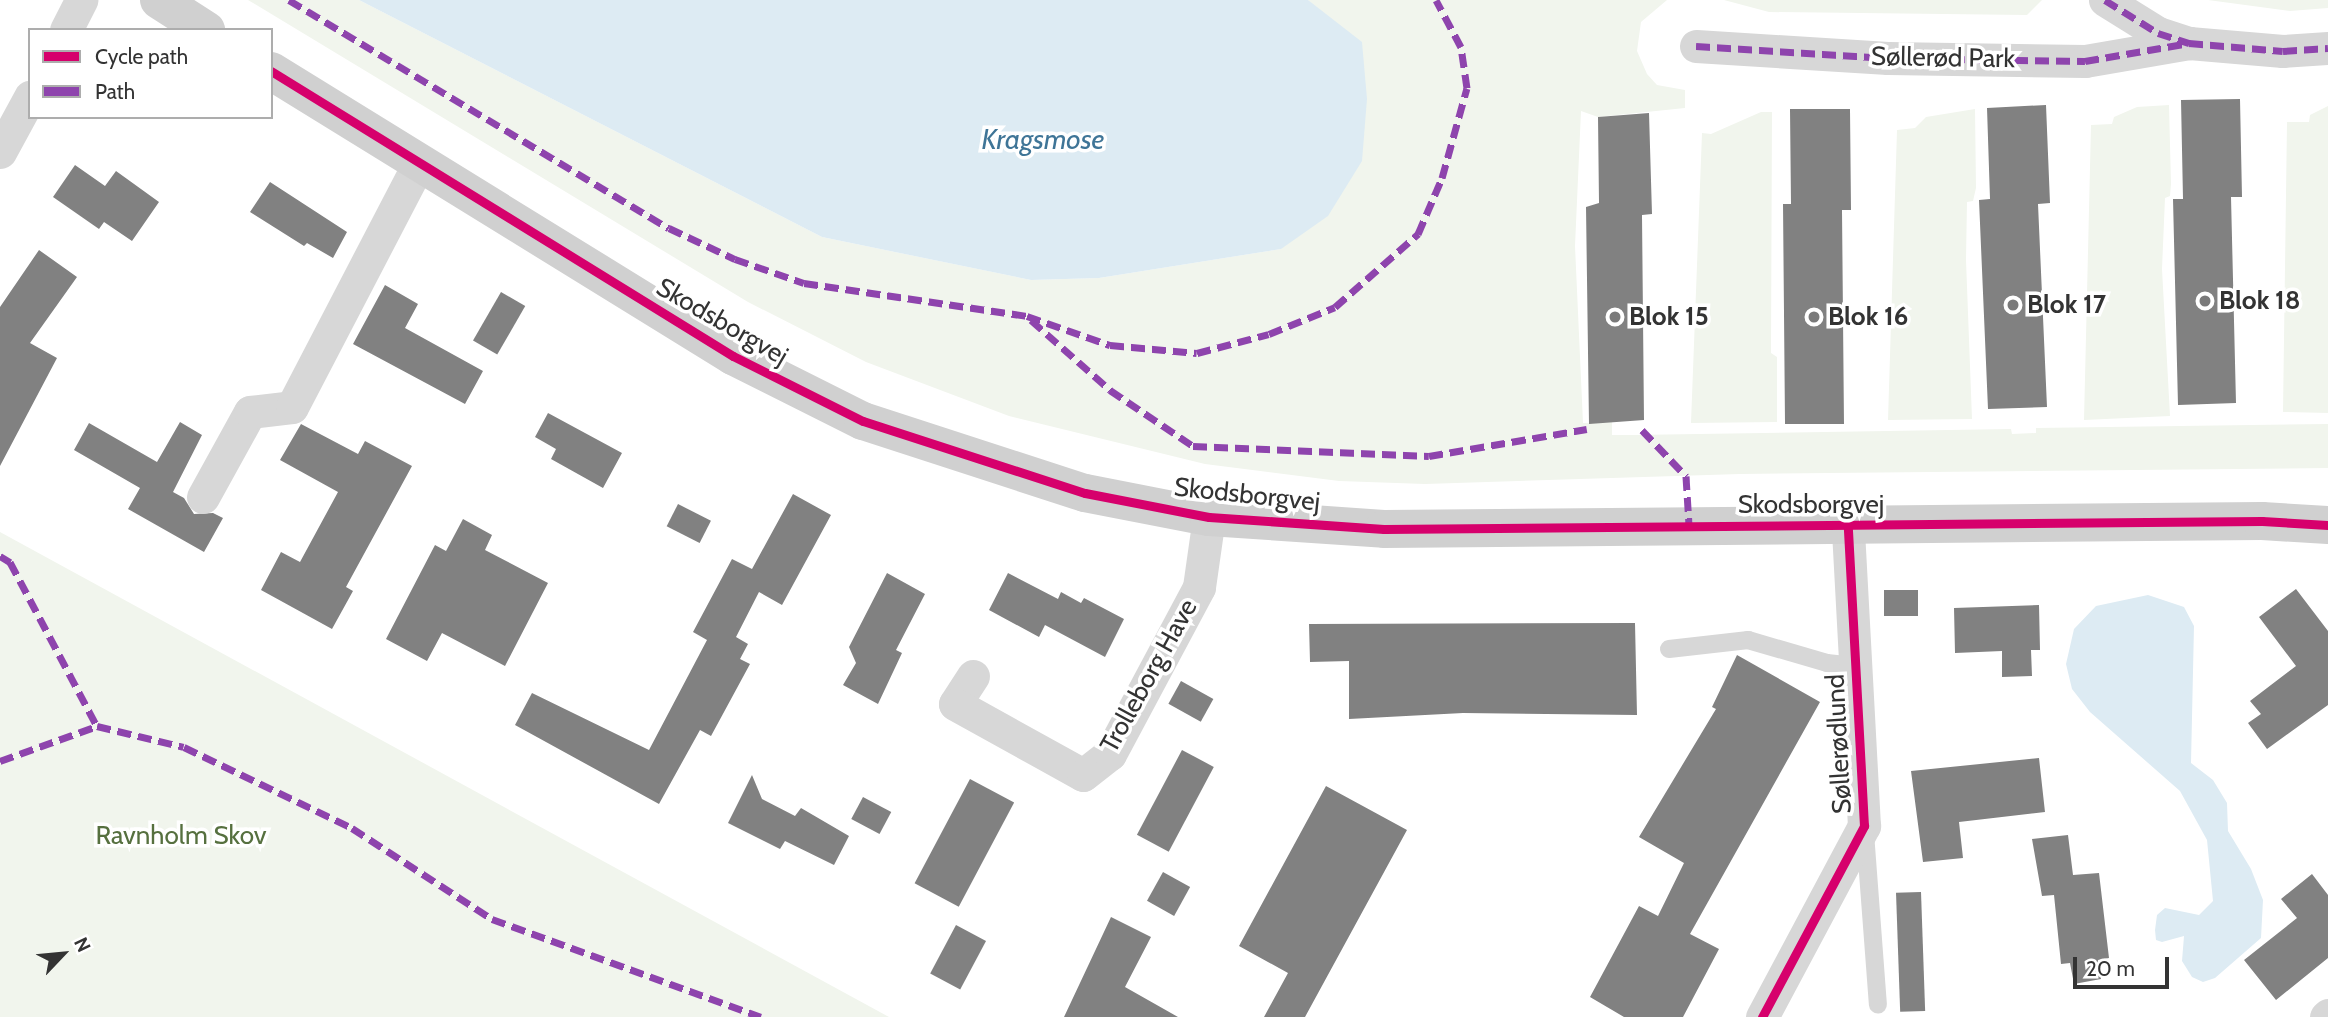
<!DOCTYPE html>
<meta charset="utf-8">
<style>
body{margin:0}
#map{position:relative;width:2328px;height:1017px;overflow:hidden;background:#fff;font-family:Cabin,sans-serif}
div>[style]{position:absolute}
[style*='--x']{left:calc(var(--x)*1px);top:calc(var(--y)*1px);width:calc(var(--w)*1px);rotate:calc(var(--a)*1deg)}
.green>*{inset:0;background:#f1f5ed}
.water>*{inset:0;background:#ddebf3}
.building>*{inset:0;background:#818181;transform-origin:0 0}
.lane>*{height:18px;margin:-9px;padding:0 9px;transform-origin:9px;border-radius:9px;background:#d7d7d7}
.street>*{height:33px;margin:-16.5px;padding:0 16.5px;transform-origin:16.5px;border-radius:16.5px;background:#d7d7d7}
.secondary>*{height:38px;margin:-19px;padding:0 19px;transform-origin:19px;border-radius:19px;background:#d0d0d0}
.quiet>*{height:7px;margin-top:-3.5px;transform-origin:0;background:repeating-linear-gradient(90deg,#8e44ad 0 14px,transparent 0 21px)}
.cycleway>*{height:9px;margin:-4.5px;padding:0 4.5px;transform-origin:4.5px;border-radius:4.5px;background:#d6006c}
.dots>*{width:19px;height:19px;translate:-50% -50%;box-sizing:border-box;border:4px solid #fff;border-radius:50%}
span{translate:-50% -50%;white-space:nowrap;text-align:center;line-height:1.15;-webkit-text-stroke:7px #fff;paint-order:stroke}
.street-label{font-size:26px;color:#333}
.poi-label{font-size:26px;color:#333;font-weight:700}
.left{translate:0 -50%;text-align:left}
.park-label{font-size:26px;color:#56703f}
.water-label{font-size:28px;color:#3f7597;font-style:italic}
.legend{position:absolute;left:28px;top:28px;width:245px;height:91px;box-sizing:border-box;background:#fff;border:2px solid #adadad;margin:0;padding:9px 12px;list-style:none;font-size:21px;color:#333}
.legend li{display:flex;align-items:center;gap:14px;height:35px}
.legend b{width:35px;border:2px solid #adadad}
.north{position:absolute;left:28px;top:919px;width:70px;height:70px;-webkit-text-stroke:5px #fff;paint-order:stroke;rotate:64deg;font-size:19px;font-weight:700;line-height:28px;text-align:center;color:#333}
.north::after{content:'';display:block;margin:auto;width:24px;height:32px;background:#333;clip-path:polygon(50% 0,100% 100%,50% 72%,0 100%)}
.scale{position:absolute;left:2073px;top:957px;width:96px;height:32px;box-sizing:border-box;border:4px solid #333;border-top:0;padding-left:9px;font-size:21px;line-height:24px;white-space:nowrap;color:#333;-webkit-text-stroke:5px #fff;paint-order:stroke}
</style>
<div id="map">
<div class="green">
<i style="clip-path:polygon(248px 0,359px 0,822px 237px,1031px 280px,1099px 278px,1281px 249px,1314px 6px,1308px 0,1667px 0,1641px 22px,1637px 51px,1647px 74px,1657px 85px,1685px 90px,1685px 108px,1598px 117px,1581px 111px,1575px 246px,1583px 423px,1612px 422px,1612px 435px,1633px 435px,2011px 429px,2012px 434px,2036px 433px,2036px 428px,2328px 424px,2328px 468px,1740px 474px,1425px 484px,1339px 481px,1205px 464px,1009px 416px,866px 362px,748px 302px)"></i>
<i style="clip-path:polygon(1724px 0,2042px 0,2027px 15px,1769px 12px)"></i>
<i style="clip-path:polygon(2208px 0,2328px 0,2328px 8px,2290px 11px)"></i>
<i style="clip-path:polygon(2169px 105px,2171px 184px,2170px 196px,2165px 198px,2162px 269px,2170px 416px,2084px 420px,2091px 125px,2112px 124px,2114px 117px,2137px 107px)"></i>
<i style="clip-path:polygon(2328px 106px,2328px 413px,2283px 412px,2287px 122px,2309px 122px,2310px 115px)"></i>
<i style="clip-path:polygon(1975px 109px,1976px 188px,1973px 201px,1967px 202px,1966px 260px,1972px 419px,1888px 420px,1897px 130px,1915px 128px,1926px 117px)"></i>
<i style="clip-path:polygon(1761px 112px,1772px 112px,1771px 353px,1777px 357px,1777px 422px,1691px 423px,1702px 133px,1711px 134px)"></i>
<i style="clip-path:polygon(0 532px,889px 1017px,0 1017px)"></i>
</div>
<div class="water">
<i style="clip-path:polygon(359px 0,1308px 0,1362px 42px,1367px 99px,1362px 161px,1328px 216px,1281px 249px,1099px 278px,1031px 280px,822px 237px)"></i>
<i style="clip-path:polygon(2148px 595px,2184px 607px,2194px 626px,2191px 763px,2213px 780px,2227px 803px,2228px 831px,2251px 869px,2263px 900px,2261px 938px,2215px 978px,2203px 982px,2192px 977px,2182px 961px,2184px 936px,2162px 942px,2156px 940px,2155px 930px,2157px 915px,2165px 908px,2199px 915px,2213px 901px,2207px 840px,2180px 791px,2090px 712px,2072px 689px,2066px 664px,2074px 629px,2096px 606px)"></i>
</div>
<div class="building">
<i style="clip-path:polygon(2240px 99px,2242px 197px,2231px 197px,2236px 403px,2178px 405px,2173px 199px,2183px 199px,2181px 100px)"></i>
<i style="clip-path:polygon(2046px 105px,2050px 203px,2038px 204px,2047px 407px,1988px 409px,1979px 200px,1990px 199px,1987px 108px)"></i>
<i style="clip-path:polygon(1790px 109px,1850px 109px,1851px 210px,1842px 210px,1844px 424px,1785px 424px,1783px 204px,1791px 204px)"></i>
<i style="clip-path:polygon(1649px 113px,1652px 214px,1642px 215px,1644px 420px,1589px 424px,1586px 207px,1599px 203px,1598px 117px)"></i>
<i style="clip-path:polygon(75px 165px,105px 186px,116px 171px,159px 202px,132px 241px,104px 222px,99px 229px,53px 197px)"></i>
<i style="clip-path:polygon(270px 182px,347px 232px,333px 258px,307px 243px,304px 246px,250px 212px)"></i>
<i style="clip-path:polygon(39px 250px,77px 277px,30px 343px,57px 358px,0 466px,0 307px)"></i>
<i style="clip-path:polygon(385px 285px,418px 304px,405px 328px,483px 371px,465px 404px,353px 344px)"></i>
<i style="left:501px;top:292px;width:28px;height:56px;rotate:30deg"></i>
<i style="clip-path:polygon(548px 413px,622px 453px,603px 488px,551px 459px,556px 449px,535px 437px)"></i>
<i style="clip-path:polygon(180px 422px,202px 435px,173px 492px,184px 498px,194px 514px,213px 513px,223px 518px,204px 552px,128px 509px,140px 488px,74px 450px,89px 423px,157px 462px)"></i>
<i style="clip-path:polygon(301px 424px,358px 454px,365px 441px,412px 466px,346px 587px,353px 591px,332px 629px,261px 590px,281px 552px,300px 562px,338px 492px,280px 460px)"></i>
<i style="clip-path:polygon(793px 494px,831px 515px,782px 605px,759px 592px,736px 637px,748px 644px,740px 659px,750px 664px,711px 736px,700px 730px,659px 804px,515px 725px,532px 693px,649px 750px,707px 640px,693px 632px,732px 559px,752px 569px)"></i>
<i style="left:678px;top:504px;width:37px;height:25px;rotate:27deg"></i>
<i style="clip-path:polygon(463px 519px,492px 535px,485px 550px,548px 583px,505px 666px,442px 633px,427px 661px,386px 639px,435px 545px,446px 551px)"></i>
<i style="clip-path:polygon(887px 573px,925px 594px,896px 650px,902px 653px,878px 704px,843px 685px,856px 663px,849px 647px)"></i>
<i style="clip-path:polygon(1008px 573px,1058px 599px,1061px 592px,1081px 603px,1084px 598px,1124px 619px,1105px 657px,1045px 625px,1039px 637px,989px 610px)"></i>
<i style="clip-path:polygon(2296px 589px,2328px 631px,2328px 705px,2267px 749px,2248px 723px,2261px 714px,2250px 701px,2296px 666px,2259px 617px)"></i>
<i style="left:1918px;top:590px;width:26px;height:34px;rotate:90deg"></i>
<i style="clip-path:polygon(2039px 605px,2040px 650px,2031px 650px,2032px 676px,2002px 677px,2002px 651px,1955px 653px,1954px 608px)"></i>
<i style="clip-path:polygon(1635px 623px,1637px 715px,1463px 713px,1349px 719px,1349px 661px,1310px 662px,1309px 624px)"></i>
<i style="clip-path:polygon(1737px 655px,1820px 702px,1690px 934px,1719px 949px,1683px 1017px,1624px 1017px,1590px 997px,1639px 906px,1658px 916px,1684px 863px,1639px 837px,1716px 709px,1712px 707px)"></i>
<i style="left:1181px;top:681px;width:37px;height:26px;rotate:29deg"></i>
<i style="left:1182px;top:750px;width:36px;height:96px;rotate:28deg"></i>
<i style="clip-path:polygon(2039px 758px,2045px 812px,1959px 822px,1963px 858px,1923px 862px,1911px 771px)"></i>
<i style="clip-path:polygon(752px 775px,762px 799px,795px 816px,801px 808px,849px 836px,834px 865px,785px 841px,780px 849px,728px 823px)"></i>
<i style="left:970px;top:779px;width:50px;height:118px;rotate:28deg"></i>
<i style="clip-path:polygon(1326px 786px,1407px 830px,1305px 1017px,1264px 1017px,1288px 973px,1239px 946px)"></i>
<i style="left:863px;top:797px;width:32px;height:25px;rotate:28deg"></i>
<i style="clip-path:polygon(2068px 835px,2073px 875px,2099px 873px,2109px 958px,2098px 960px,2101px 979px,2074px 984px,2070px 963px,2061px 964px,2054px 895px,2042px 896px,2032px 839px)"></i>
<i style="left:1163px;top:872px;width:31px;height:33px;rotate:29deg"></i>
<i style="clip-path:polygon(2312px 874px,2328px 895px,2328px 958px,2276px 1000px,2244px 960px,2297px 918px,2281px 899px)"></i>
<i style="left:1921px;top:892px;width:119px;height:25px;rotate:88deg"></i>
<i style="clip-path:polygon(1111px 917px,1151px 937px,1125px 987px,1178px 1017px,1064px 1017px)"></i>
<i style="left:956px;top:925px;width:34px;height:55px;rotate:28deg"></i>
</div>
<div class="lane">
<i style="--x:1669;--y:649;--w:80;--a:-6.5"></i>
<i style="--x:1748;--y:640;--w:82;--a:16.2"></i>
<i style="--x:1827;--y:663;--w:28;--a:6"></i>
<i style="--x:1865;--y:833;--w:172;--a:85.7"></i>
</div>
<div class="street">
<i style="--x:2105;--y:0;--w:62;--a:31.9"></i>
<i style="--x:2158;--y:33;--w:33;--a:18"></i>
<i style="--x:2189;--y:43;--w:94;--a:4.9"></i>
<i style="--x:2283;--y:51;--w:45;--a:-3.8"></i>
<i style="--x:66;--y:30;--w:34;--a:-63"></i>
<i style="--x:1696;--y:46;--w:192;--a:3.6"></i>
<i style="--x:1888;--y:58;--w:197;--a:0.9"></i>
<i style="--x:2085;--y:61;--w:106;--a:-9.8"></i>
<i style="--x:0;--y:152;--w:63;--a:-61.4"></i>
<i style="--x:203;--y:497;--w:97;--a:-61.1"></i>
<i style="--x:250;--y:412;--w:42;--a:-6.8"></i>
<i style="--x:292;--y:407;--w:275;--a:-62.5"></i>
<i style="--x:973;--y:676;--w:33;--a:123"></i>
<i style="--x:955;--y:704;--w:146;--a:29"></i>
<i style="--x:1083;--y:775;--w:34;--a:-38"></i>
<i style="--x:1110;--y:754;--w:189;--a:-61.9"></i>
<i style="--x:1199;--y:587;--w:71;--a:-81.9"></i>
<i style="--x:1762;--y:1017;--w:217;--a:-61.9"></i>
<i style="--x:1864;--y:826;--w:300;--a:-93.1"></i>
<i style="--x:2326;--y:1017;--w:3;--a:-45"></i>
</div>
<div class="secondary">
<i style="--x:159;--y:0;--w:56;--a:32.6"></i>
<i style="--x:271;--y:71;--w:543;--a:31.67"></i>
<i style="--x:733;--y:356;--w:145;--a:26.6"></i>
<i style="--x:863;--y:421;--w:233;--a:18"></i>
<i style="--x:1085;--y:493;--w:126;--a:11"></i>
<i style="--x:1209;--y:517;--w:175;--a:3.9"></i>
<i style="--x:1384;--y:529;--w:878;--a:-0.52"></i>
<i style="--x:2262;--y:521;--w:66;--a:3.5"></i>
</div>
<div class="quiet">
<i style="--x:289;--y:0;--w:443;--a:31"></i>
<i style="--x:669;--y:228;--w:73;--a:25.2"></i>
<i style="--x:735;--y:259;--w:73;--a:19.2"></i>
<i style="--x:804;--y:283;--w:225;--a:8.4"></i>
<i style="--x:1027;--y:316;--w:88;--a:19.3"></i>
<i style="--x:1110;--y:345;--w:87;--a:5.3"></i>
<i style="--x:1197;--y:353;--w:74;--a:-14.8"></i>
<i style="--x:1269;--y:334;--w:71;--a:-22.2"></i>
<i style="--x:1335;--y:307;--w:111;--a:-41.3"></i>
<i style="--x:1418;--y:234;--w:61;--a:-66.8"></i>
<i style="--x:1442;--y:178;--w:93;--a:-74.5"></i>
<i style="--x:1467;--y:88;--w:41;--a:-98.3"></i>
<i style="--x:1461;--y:47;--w:53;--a:-118"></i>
<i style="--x:2105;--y:0;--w:62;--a:31.9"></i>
<i style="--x:2158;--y:33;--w:33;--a:18"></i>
<i style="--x:2189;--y:43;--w:94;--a:4.9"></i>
<i style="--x:2283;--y:51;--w:45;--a:-3.8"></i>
<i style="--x:1696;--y:46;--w:192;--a:3.6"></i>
<i style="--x:1888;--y:58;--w:197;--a:0.9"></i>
<i style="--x:2085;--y:61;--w:106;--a:-9.8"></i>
<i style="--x:1031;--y:320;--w:106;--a:41.5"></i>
<i style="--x:1110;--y:390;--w:100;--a:34"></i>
<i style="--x:1193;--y:446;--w:236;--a:2.4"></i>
<i style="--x:1429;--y:456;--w:160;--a:-9.7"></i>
<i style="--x:1642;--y:430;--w:64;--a:46.3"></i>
<i style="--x:1686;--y:476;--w:49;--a:86.5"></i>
<i style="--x:0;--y:556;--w:12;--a:31"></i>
<i style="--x:10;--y:562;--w:186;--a:62.1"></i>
<i style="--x:0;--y:761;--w:103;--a:-19.8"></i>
<i style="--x:97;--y:726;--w:89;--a:13.6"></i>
<i style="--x:184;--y:747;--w:187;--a:25.7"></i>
<i style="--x:352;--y:828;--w:167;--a:33"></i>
<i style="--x:492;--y:919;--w:286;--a:20"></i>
</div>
<div class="cycleway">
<i style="--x:271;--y:71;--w:543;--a:31.67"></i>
<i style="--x:733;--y:356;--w:145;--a:26.6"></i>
<i style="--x:863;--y:421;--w:233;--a:18"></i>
<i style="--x:1085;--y:493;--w:126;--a:11"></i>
<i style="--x:1209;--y:517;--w:175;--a:3.9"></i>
<i style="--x:1384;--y:529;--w:878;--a:-0.52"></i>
<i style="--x:2262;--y:521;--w:66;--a:3.5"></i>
<i style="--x:1762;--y:1017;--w:217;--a:-61.9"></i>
<i style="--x:1864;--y:826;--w:300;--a:-93.1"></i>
</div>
<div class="dots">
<i style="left:2205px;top:301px;background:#7a7a7a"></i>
<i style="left:2013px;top:305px;background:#7a7a7a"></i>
<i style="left:1615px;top:317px;background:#7a7a7a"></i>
<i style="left:1814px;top:317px;background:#7a7a7a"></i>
</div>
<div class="street-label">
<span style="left:1943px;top:58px;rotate:1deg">Søllerød Park</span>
<span style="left:722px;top:322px;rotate:30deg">Skodsborgvej</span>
<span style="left:1247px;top:495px;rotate:6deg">Skodsborgvej</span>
<span style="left:1811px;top:505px">Skodsborgvej</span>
<span style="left:1149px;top:676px;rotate:-61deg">Trolleborg Have</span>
<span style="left:1839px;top:744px;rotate:-93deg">Søllerødlund</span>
</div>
<div class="poi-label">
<span class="left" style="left:2219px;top:301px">Blok 18</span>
<span class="left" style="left:2027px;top:305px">Blok 17</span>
<span class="left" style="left:1629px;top:317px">Blok 15</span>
<span class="left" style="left:1828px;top:317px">Blok 16</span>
</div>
<div class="park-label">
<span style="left:181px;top:836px">Ravnholm Skov</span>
</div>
<div class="water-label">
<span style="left:1043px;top:139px">Kragsmose</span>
</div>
<ul class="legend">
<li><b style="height:9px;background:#d6006c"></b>Cycle path</li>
<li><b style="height:9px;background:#8e44ad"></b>Path</li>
</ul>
<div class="north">N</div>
<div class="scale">20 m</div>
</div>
